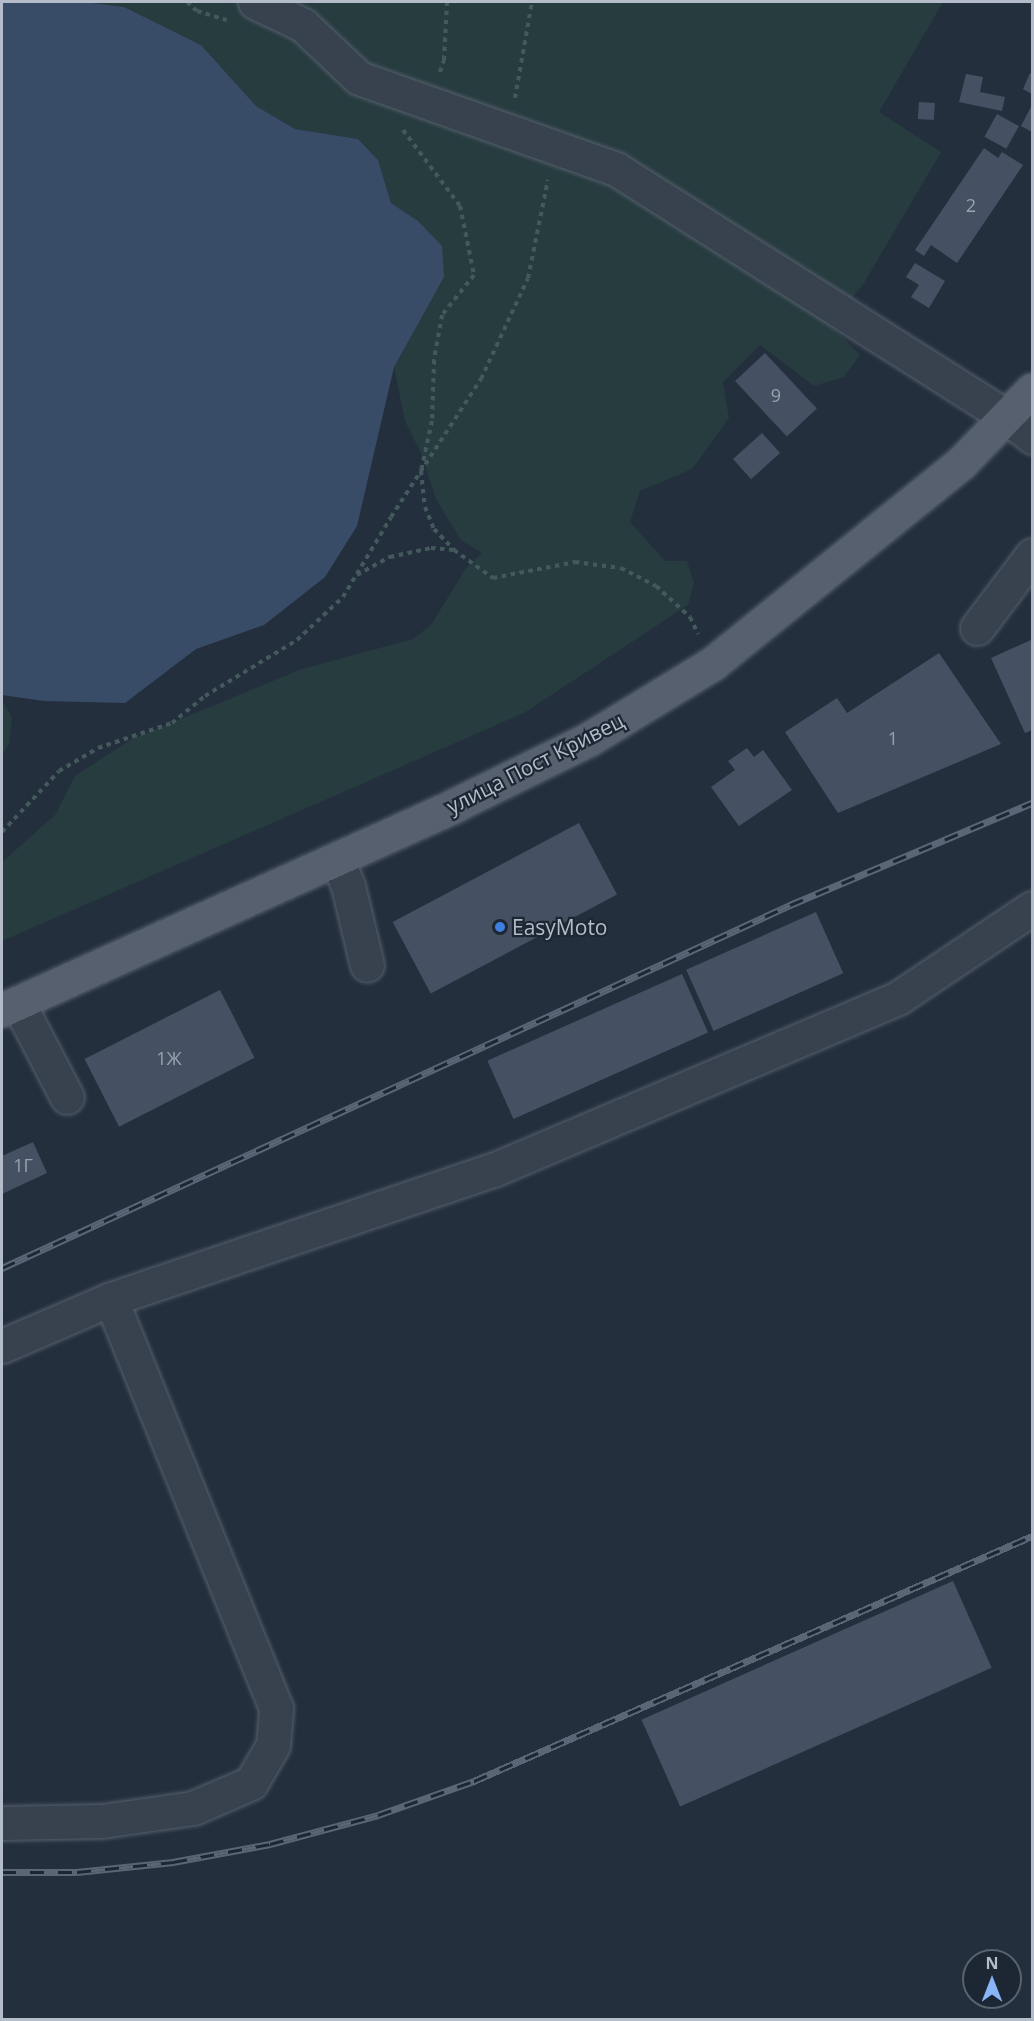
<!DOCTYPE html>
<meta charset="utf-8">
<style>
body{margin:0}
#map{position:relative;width:1034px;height:2021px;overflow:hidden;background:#242f3e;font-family:"Open Sans",sans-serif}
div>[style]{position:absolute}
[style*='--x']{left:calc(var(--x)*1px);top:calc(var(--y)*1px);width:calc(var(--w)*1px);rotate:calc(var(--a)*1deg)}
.green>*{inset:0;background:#263c3f}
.water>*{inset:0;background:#394c67}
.building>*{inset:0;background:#455162;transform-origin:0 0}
.path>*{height:4px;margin-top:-2px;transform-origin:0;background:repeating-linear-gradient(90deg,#44595c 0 4.5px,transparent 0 9px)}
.roads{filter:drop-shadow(0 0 2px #565f6c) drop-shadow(0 0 2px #565f6c)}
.minor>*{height:33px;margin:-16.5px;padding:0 16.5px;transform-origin:16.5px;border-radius:16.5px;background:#38414e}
.major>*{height:33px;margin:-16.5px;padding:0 16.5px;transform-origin:16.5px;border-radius:16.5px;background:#56606e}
.rail>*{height:7px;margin-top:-3.5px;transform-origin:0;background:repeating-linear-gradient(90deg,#1d2633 0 14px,#5a6575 0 28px);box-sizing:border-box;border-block:2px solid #5a6575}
.dots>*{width:16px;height:16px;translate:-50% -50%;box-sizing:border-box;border:3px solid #1d2633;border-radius:50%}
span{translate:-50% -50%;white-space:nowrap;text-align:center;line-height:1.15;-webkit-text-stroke:4.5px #1d2633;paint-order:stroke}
.number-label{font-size:18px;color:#98a1af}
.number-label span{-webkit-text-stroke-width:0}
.street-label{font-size:21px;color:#b4bcc9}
.poi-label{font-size:21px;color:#b4bcc9}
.left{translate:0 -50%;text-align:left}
.frame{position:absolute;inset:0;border:3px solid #b4bcc9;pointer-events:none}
.north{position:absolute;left:962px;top:1949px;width:60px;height:60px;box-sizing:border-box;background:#1d2633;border:2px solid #59626f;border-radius:50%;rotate:0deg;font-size:16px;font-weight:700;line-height:24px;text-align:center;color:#b4bcc9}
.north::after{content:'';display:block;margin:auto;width:21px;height:27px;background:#8ab4f8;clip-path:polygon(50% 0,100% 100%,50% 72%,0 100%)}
</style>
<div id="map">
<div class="green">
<i style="clip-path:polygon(85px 2px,943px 2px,879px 112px,941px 152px,864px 283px,831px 325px,860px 355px,844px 377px,814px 386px,760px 345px,723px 382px,729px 418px,692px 469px,640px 491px,630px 522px,665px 561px,687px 561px,694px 583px,688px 605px,524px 713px,2px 941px,2px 862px,55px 815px,75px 776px,132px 739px,302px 669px,413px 639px,431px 625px,466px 568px,482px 553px,461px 540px,436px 499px,421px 453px,405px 421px,394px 367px,416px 326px,418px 221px,391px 203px,378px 160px,358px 139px,295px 129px,256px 106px,201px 45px,124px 7px)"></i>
<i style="clip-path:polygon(2px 700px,12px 717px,9px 744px,2px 754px)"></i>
</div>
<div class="water">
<i style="clip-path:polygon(2px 2px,85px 2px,124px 7px,201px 45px,256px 106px,295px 129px,358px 139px,378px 160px,391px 203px,418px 221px,442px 246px,444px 277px,394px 367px,357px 526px,325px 577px,264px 625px,196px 649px,125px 703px,44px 701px,2px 695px)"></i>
</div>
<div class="building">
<i style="clip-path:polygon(1030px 73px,1032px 74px,1032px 94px,1023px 89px)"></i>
<i style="clip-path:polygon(966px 74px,983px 77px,980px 92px,1005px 97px,1002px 111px,959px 102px)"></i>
<i style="left:919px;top:102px;width:16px;height:17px;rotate:4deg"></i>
<i style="clip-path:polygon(1032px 105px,1032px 132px,1021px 126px)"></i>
<i style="left:997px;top:114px;width:25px;height:26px;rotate:29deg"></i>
<i style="clip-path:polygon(984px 148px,998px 158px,1002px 152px,1023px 165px,957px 263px,931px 245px,924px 256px,915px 250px)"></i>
<i style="clip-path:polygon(915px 263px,945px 281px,929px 308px,911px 297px,919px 285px,906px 277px)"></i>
<i style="left:765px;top:353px;width:76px;height:41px;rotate:47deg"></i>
<i style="left:762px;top:433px;width:27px;height:39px;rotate:48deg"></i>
<i style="clip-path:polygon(1031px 640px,1032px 730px,1025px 733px,991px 658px)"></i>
<i style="clip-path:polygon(939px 653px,1001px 744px,838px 813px,785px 732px,837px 698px,847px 713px)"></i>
<i style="clip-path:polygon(747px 748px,754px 757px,763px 750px,792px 790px,739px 826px,711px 787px,735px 770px,728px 761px)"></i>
<i style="left:579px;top:823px;width:81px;height:211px;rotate:62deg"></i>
<i style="left:816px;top:912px;width:67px;height:142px;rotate:66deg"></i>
<i style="left:682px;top:974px;width:64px;height:213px;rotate:66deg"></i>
<i style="left:220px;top:990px;width:76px;height:152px;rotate:63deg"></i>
<i style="clip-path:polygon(33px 1142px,47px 1173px,2px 1194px,2px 1156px)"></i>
<i style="left:953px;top:1581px;width:95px;height:341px;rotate:66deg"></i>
</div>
<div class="path">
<i style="--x:187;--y:2;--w:13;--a:42"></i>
<i style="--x:197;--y:11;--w:31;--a:17"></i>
<i style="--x:440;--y:72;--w:13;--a:-72"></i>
<i style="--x:444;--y:60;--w:58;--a:-87"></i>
<i style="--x:515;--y:98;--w:97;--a:-80"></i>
<i style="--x:403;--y:130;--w:95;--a:53.1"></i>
<i style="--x:460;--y:206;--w:70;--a:78.5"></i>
<i style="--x:474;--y:275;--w:51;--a:128.7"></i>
<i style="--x:442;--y:315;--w:46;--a:100.1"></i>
<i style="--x:434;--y:360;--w:61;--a:91.9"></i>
<i style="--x:432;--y:421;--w:51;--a:102.4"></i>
<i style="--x:421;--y:471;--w:36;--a:84"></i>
<i style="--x:425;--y:507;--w:24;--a:68"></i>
<i style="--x:434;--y:529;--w:29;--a:46"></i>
<i style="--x:454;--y:550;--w:48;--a:35.7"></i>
<i style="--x:493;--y:578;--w:84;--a:-11"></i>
<i style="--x:575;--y:562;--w:46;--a:7.4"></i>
<i style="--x:621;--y:568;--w:39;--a:27"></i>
<i style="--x:656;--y:586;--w:46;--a:42.4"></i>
<i style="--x:690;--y:617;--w:19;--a:65"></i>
<i style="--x:357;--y:575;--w:38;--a:-29"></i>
<i style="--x:390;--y:557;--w:42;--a:-12.4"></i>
<i style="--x:431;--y:548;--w:23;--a:5"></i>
<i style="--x:2;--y:832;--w:83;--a:-46.9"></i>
<i style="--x:59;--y:771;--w:45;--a:-30.5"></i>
<i style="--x:98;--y:748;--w:78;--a:-18.7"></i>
<i style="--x:172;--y:723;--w:43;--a:-39.3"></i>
<i style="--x:205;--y:696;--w:108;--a:-31.3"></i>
<i style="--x:297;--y:640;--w:63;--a:-43.1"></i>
<i style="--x:343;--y:597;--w:93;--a:-59"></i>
<i style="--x:391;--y:517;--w:165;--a:-56.9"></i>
<i style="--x:481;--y:379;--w:111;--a:-65"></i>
<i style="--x:528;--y:278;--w:100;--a:-78.5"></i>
</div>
<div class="roads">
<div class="minor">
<i style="--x:255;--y:2;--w:53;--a:25.6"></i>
<i style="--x:303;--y:25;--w:77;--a:43.4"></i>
<i style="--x:359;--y:78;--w:273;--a:19.5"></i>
<i style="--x:616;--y:169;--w:464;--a:32.4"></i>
<i style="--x:1008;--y:418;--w:31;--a:38"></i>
<i style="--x:977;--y:628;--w:91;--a:-53"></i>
<i style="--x:337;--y:859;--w:29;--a:68"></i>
<i style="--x:348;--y:886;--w:81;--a:76.5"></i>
<i style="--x:18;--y:1003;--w:106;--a:62.5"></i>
<i style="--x:2;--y:1346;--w:119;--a:-23.3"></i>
<i style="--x:111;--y:1299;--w:403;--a:-18.7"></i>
<i style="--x:493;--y:1170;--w:440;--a:-23"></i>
<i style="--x:898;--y:998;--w:161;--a:-33.9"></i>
<i style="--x:2;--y:1823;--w:100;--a:-1.1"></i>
<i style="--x:102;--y:1821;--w:92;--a:-8.1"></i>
<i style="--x:193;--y:1808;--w:63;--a:-23.3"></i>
<i style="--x:251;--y:1783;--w:44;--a:-59.9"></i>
<i style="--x:273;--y:1745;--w:37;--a:-85"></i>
<i style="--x:276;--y:1708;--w:441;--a:-112"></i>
</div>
<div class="major">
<i style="--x:2;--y:1010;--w:497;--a:-24.3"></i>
<i style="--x:455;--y:805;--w:149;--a:-26.2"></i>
<i style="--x:589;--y:739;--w:144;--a:-31.4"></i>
<i style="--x:712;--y:664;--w:320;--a:-38.9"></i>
<i style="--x:961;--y:463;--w:102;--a:-45.8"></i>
</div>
</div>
<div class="rail">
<i style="--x:2;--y:1268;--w:868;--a:-24.73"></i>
<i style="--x:790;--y:905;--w:263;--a:-22.9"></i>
<i style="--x:2;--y:1872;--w:75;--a:0"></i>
<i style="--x:77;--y:1872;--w:97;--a:-5.9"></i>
<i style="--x:173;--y:1862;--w:99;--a:-10.5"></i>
<i style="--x:270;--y:1844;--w:112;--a:-15"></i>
<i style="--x:378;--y:1815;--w:102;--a:-19.5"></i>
<i style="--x:474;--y:1781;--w:609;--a:-23.7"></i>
</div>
<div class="dots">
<i style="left:500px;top:927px;background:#3f7fe0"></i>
</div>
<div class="number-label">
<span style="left:971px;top:205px">2</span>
<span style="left:776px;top:395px">9</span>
<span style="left:893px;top:738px">1</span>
<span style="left:169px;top:1058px">1Ж</span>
<span style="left:23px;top:1165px">1Г</span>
</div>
<div class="street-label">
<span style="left:535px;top:763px;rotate:-27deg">улица Пост Кривец</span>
</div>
<div class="poi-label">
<span class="left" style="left:512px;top:927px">EasyMoto</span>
</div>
<div class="frame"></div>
<div class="north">N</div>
</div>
